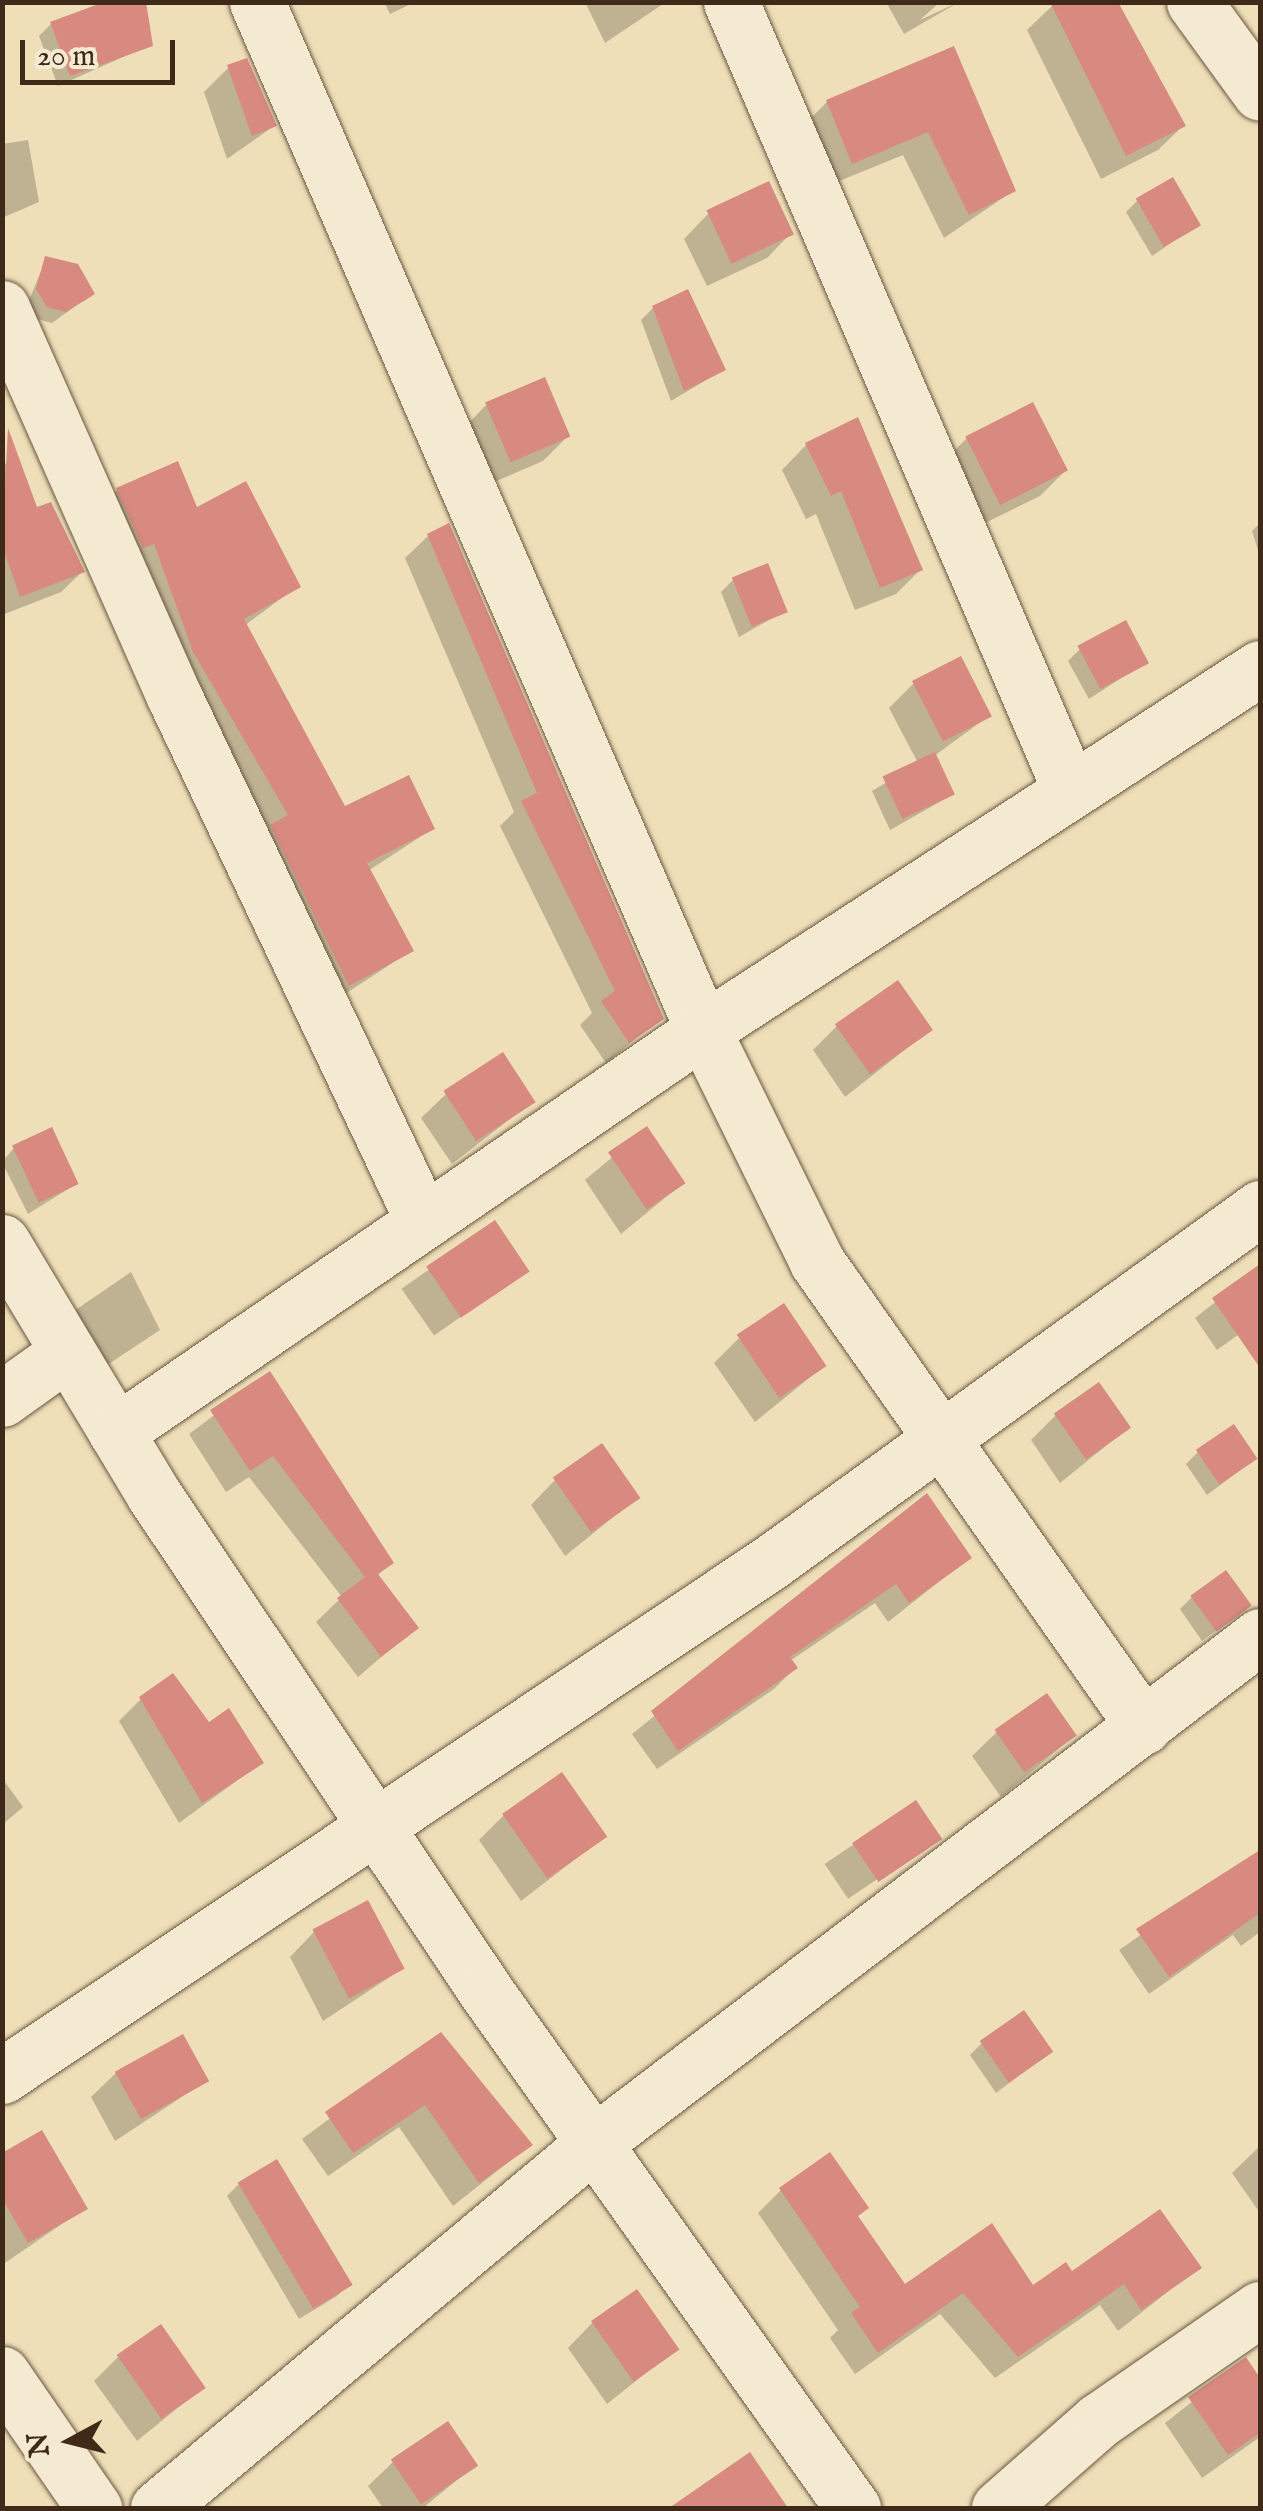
<!DOCTYPE html>
<style>
body{margin:0}
#map{position:relative;width:1263px;height:2511px;overflow:hidden;background:#eedfb8;font-family:"IM FELL English",serif}
div>[style]{position:absolute}
[style*='--x']{left:calc(var(--x)*1px);top:calc(var(--y)*1px);width:calc(var(--w)*1px);rotate:calc(var(--a)*1deg)}
.shadow>*{inset:0;background:#0003;transform-origin:0 0}
.building>*{inset:0;background:#d88980;transform-origin:0 0}
.roads{filter:drop-shadow(0 0 2px #6b5741) drop-shadow(0 0 2px #6b5741)}
.minor>*{height:55px;margin:-27.5px;padding:0 27.5px;transform-origin:27.5px;border-radius:27.5px;background:#f4ead1}
span{translate:-50% -50%;white-space:nowrap;text-align:center;line-height:1.15;-webkit-text-stroke:9px #f4ead1;paint-order:stroke}
.frame{position:absolute;inset:0;border:5px solid #3f2a19;pointer-events:none}
.north{position:absolute;left:20px;top:2391px;width:100px;height:100px;-webkit-text-stroke:8px #f4ead1;paint-order:stroke;rotate:263deg;font-size:28px;font-weight:700;line-height:40px;text-align:center;color:#3f2a19}
.north::after{content:'';display:block;margin:auto;width:35px;height:45px;background:#3f2a19;clip-path:polygon(50% 0,100% 100%,50% 72%,0 100%)}
.scale{position:absolute;left:20px;top:40px;width:155px;height:45px;box-sizing:border-box;border:5px solid #3f2a19;border-top:0;padding-left:12px;font-size:30px;line-height:35px;white-space:nowrap;color:#3f2a19;-webkit-text-stroke:8px #f4ead1;paint-order:stroke}
</style>
<div id="map">
<div class="shadow">
<i style="clip-path:polygon(384px 2px,415px 2px,390px 14px)"></i>
<i style="clip-path:polygon(585px 2px,666px 2px,605px 43px)"></i>
<i style="clip-path:polygon(886px 2px,940px 2px,920px 20px,959px 2px,904px 34px)"></i>
<i style="clip-path:polygon(1052px 6px,1183px 126px,1158px 150px,1101px 179px,1027px 30px)"></i>
<i style="clip-path:polygon(51px 24px,150px 45px,58px 86px,39px 36px)"></i>
<i style="clip-path:polygon(953px 49px,1013px 191px,944px 238px,903px 155px,827px 186px,802px 127px,827px 102px)"></i>
<i style="clip-path:polygon(228px 68px,274px 126px,227px 159px,204px 92px)"></i>
<i style="clip-path:polygon(28px 140px,39px 202px,2px 218px,2px 144px)"></i>
<i style="clip-path:polygon(1138px 200px,1197px 225px,1152px 256px,1126px 212px)"></i>
<i style="clip-path:polygon(708px 214px,791px 233px,767px 258px,707px 286px,684px 239px)"></i>
<i style="clip-path:polygon(46px 259px,92px 294px,52px 323px,23px 315px)"></i>
<i style="clip-path:polygon(653px 308px,723px 370px,671px 401px,641px 320px)"></i>
<i style="clip-path:polygon(486px 405px,568px 436px,543px 461px,485px 486px,462px 430px)"></i>
<i style="clip-path:polygon(967px 438px,1065px 471px,1040px 496px,975px 528px,942px 463px)"></i>
<i style="clip-path:polygon(806px 445px,920px 570px,896px 594px,855px 610px,816px 514px,806px 519px,782px 470px)"></i>
<i style="clip-path:polygon(17px 461px,35px 510px,82px 572px,61px 592px,2px 615px,2px 464px)"></i>
<i style="clip-path:polygon(117px 490px,196px 511px,298px 586px,244px 626px,343px 809px,432px 829px,368px 871px,411px 951px,328px 1005px,97px 511px)"></i>
<i style="clip-path:polygon(1260px 523px,1260px 557px,1252px 531px)"></i>
<i style="clip-path:polygon(428px 536px,661px 1018px,606px 1063px,580px 1025px,592px 1013px,500px 826px,514px 812px,405px 558px)"></i>
<i style="clip-path:polygon(733px 580px,785px 611px,739px 637px,721px 592px)"></i>
<i style="clip-path:polygon(1080px 649px,1146px 662px,1089px 699px,1068px 661px)"></i>
<i style="clip-path:polygon(913px 684px,989px 716px,934px 756px,952px 795px,890px 830px,872px 791px,918px 763px,889px 708px)"></i>
<i style="clip-path:polygon(837px 1026px,930px 1030px,845px 1097px,813px 1050px)"></i>
<i style="clip-path:polygon(446px 1094px,533px 1101px,452px 1164px,421px 1118px)"></i>
<i style="clip-path:polygon(646px 1129px,683px 1183px,621px 1234px,585px 1180px)"></i>
<i style="clip-path:polygon(14px 1148px,76px 1184px,28px 1214px,2px 1162px)"></i>
<i style="left:494px;top:1224px;width:57px;height:113px;rotate:55deg"></i>
<i style="clip-path:polygon(1260px 1267px,1260px 1319px,1217px 1350px,1195px 1318px)"></i>
<i style="clip-path:polygon(131px 1272px,160px 1330px,86px 1379px,58px 1322px)"></i>
<i style="clip-path:polygon(739px 1338px,824px 1366px,755px 1422px,714px 1363px)"></i>
<i style="clip-path:polygon(269px 1374px,390px 1563px,376px 1577px,415px 1628px,358px 1677px,316px 1622px,342px 1597px,249px 1477px,226px 1492px,189px 1434px)"></i>
<i style="clip-path:polygon(1056px 1415px,1128px 1428px,1060px 1483px,1031px 1440px)"></i>
<i style="clip-path:polygon(1198px 1452px,1255px 1459px,1207px 1495px,1186px 1464px)"></i>
<i style="clip-path:polygon(555px 1480px,637px 1498px,565px 1556px,531px 1505px)"></i>
<i style="clip-path:polygon(926px 1497px,969px 1558px,888px 1622px,875px 1603px,790px 1661px,795px 1668px,774px 1689px,657px 1769px,632px 1734px)"></i>
<i style="clip-path:polygon(1192px 1597px,1249px 1606px,1202px 1641px,1180px 1609px)"></i>
<i style="clip-path:polygon(141px 1699px,261px 1763px,179px 1823px,119px 1721px)"></i>
<i style="clip-path:polygon(997px 1732px,1074px 1736px,1001px 1797px,972px 1756px)"></i>
<i style="clip-path:polygon(2px 1778px,23px 1807px,2px 1825px)"></i>
<i style="left:915px;top:1803px;width:42px;height:109px;rotate:56deg"></i>
<i style="clip-path:polygon(504px 1815px,604px 1837px,521px 1901px,479px 1840px)"></i>
<i style="clip-path:polygon(1260px 1852px,1260px 1932px,1241px 1946px,1233px 1935px,1149px 1994px,1119px 1950px)"></i>
<i style="clip-path:polygon(314px 1932px,402px 1969px,323px 2021px,290px 1957px)"></i>
<i style="clip-path:polygon(441px 2036px,530px 2145px,453px 2206px,399px 2127px,328px 2176px,302px 2139px)"></i>
<i style="clip-path:polygon(982px 2043px,1050px 2052px,996px 2093px,970px 2055px)"></i>
<i style="clip-path:polygon(116px 2073px,206px 2081px,115px 2141px,91px 2097px)"></i>
<i style="clip-path:polygon(1260px 2146px,1260px 2213px,1232px 2173px)"></i>
<i style="clip-path:polygon(2px 2155px,85px 2208px,2px 2265px)"></i>
<i style="clip-path:polygon(239px 2184px,349px 2284px,337px 2296px,299px 2319px,227px 2196px)"></i>
<i style="clip-path:polygon(781px 2190px,856px 2217px,904px 2288px,1033px 2288px,1071px 2274px,1198px 2268px,1118px 2331px,1100px 2305px,995px 2378px,940px 2314px,855px 2374px,830px 2338px,838px 2330px,758px 2213px)"></i>
<i style="clip-path:polygon(592px 2323px,676px 2349px,607px 2404px,568px 2348px)"></i>
<i style="clip-path:polygon(119px 2356px,202px 2388px,137px 2441px,94px 2381px)"></i>
<i style="clip-path:polygon(1245px 2360px,1260px 2382px,1260px 2437px,1202px 2478px,1165px 2423px)"></i>
<i style="clip-path:polygon(749px 2455px,785px 2508px,681px 2508px,698px 2491px)"></i>
<i style="clip-path:polygon(393px 2462px,475px 2465px,423px 2508px,383px 2508px,368px 2486px)"></i>
</div>
<div class="building">
<i style="clip-path:polygon(104px 2px,146px 2px,153px 46px,70px 76px,50px 22px)"></i>
<i style="clip-path:polygon(1050px 2px,1118px 2px,1186px 126px,1126px 156px)"></i>
<i style="clip-path:polygon(954px 46px,1016px 191px,969px 215px,928px 132px,852px 164px,826px 100px)"></i>
<i style="clip-path:polygon(247px 58px,277px 126px,252px 136px,227px 65px)"></i>
<i style="left:1173px;top:177px;width:56px;height:43px;rotate:60deg"></i>
<i style="left:769px;top:181px;width:59px;height:69px;rotate:65deg"></i>
<i style="clip-path:polygon(45px 256px,78px 264px,95px 294px,66px 312px,47px 307px,36px 289px)"></i>
<i style="clip-path:polygon(688px 289px,726px 370px,684px 391px,652px 306px)"></i>
<i style="left:545px;top:377px;width:65px;height:65px;rotate:67deg"></i>
<i style="left:1033px;top:402px;width:77px;height:76px;rotate:63deg"></i>
<i style="clip-path:polygon(858px 417px,923px 570px,880px 588px,841px 491px,831px 496px,805px 443px)"></i>
<i style="clip-path:polygon(8px 428px,37px 507px,51px 502px,85px 572px,20px 597px,2px 545px)"></i>
<i style="clip-path:polygon(178px 461px,197px 507px,246px 481px,301px 587px,244px 619px,345px 806px,409px 775px,435px 829px,367px 863px,414px 951px,349px 986px,270px 825px,288px 815px,193px 652px,154px 544px,143px 548px,116px 488px)"></i>
<i style="clip-path:polygon(449px 523px,664px 1019px,629px 1043px,601px 1001px,615px 991px,521px 801px,537px 793px,427px 534px)"></i>
<i style="left:768px;top:563px;width:53px;height:39px;rotate:68deg"></i>
<i style="left:1126px;top:620px;width:49px;height:55px;rotate:62deg"></i>
<i style="left:961px;top:656px;width:68px;height:55px;rotate:63deg"></i>
<i style="left:935px;top:752px;width:47px;height:58px;rotate:65deg"></i>
<i style="left:898px;top:980px;width:61px;height:77px;rotate:55deg"></i>
<i style="left:503px;top:1052px;width:60px;height:71px;rotate:57deg"></i>
<i style="left:647px;top:1126px;width:69px;height:47px;rotate:56deg"></i>
<i style="left:52px;top:1127px;width:63px;height:44px;rotate:65deg"></i>
<i style="left:495px;top:1220px;width:62px;height:83px;rotate:56deg"></i>
<i style="clip-path:polygon(1260px 1264px,1260px 1368px,1212px 1298px)"></i>
<i style="left:784px;top:1303px;width:76px;height:57px;rotate:56deg"></i>
<i style="clip-path:polygon(270px 1371px,394px 1563px,378px 1574px,419px 1628px,381px 1657px,337px 1598px,365px 1577px,273px 1456px,250px 1471px,210px 1410px)"></i>
<i style="left:1099px;top:1382px;width:56px;height:55px;rotate:55deg"></i>
<i style="left:1234px;top:1424px;width:42px;height:46px;rotate:56deg"></i>
<i style="left:602px;top:1443px;width:67px;height:60px;rotate:55deg"></i>
<i style="clip-path:polygon(927px 1493px,972px 1558px,909px 1603px,896px 1584px,790px 1657px,798px 1668px,678px 1751px,651px 1711px)"></i>
<i style="left:1226px;top:1570px;width:44px;height:44px;rotate:54deg"></i>
<i style="clip-path:polygon(173px 1673px,209px 1722px,229px 1708px,264px 1763px,202px 1803px,139px 1697px)"></i>
<i style="left:1047px;top:1693px;width:52px;height:64px;rotate:55deg"></i>
<i style="left:562px;top:1772px;width:79px;height:73px;rotate:55deg"></i>
<i style="left:916px;top:1800px;width:47px;height:77px;rotate:56deg"></i>
<i style="clip-path:polygon(1260px 1850px,1260px 1913px,1169px 1977px,1136px 1929px)"></i>
<i style="left:368px;top:1900px;width:78px;height:63px;rotate:62deg"></i>
<i style="left:1024px;top:2010px;width:51px;height:54px;rotate:55deg"></i>
<i style="clip-path:polygon(441px 2032px,533px 2145px,479px 2183px,425px 2105px,353px 2153px,325px 2112px)"></i>
<i style="left:183px;top:2034px;width:54px;height:78px;rotate:61deg"></i>
<i style="clip-path:polygon(42px 2130px,88px 2209px,28px 2243px,2px 2198px,2px 2153px)"></i>
<i style="clip-path:polygon(830px 2152px,869px 2208px,858px 2216px,905px 2284px,992px 2223px,1033px 2285px,1066px 2262px,1072px 2271px,1160px 2209px,1202px 2268px,1141px 2310px,1124px 2284px,1018px 2357px,963px 2293px,878px 2353px,851px 2313px,860px 2307px,779px 2188px)"></i>
<i style="left:277px;top:2159px;width:147px;height:46px;rotate:59deg"></i>
<i style="left:637px;top:2289px;width:74px;height:56px;rotate:55deg"></i>
<i style="left:161px;top:2324px;width:78px;height:54px;rotate:55deg"></i>
<i style="clip-path:polygon(1246px 2357px,1260px 2378px,1260px 2433px,1228px 2455px,1188px 2397px)"></i>
<i style="left:448px;top:2421px;width:54px;height:69px;rotate:56deg"></i>
<i style="clip-path:polygon(750px 2452px,788px 2508px,669px 2508px)"></i>
</div>
<div class="roads">
<div class="minor">
<i style="--x:257;--y:2;--w:1121;--a:66.55"></i>
<i style="--x:703;--y:1030;--w:258;--a:63.8"></i>
<i style="--x:817;--y:1262;--w:568;--a:54.88"></i>
<i style="--x:731;--y:2;--w:858;--a:66.72"></i>
<i style="--x:1194;--y:2;--w:112;--a:54"></i>
<i style="--x:2;--y:308;--w:424;--a:66.1"></i>
<i style="--x:174;--y:696;--w:579;--a:64.63"></i>
<i style="--x:2;--y:1242;--w:295;--a:59"></i>
<i style="--x:154;--y:1495;--w:599;--a:56.23"></i>
<i style="--x:487;--y:1993;--w:632;--a:54.6"></i>
<i style="--x:2;--y:1399;--w:81;--a:-35.5"></i>
<i style="--x:116;--y:1432;--w:711;--a:-34.4"></i>
<i style="--x:703;--y:1030;--w:664;--a:-33.02"></i>
<i style="--x:2;--y:2076;--w:925;--a:-33.76"></i>
<i style="--x:771;--y:1562;--w:604;--a:-35.9"></i>
<i style="--x:2;--y:2374;--w:163;--a:55.5"></i>
<i style="--x:158;--y:2508;--w:569;--a:-39.93"></i>
<i style="--x:594;--y:2143;--w:837;--a:-37.28"></i>
<i style="--x:999;--y:2508;--w:132;--a:-41.3"></i>
<i style="--x:1098;--y:2421;--w:197;--a:-34.7"></i>
</div>
</div>
<div class="frame"></div>
<div class="north">N</div>
<div class="scale">20 m</div>
</div>
